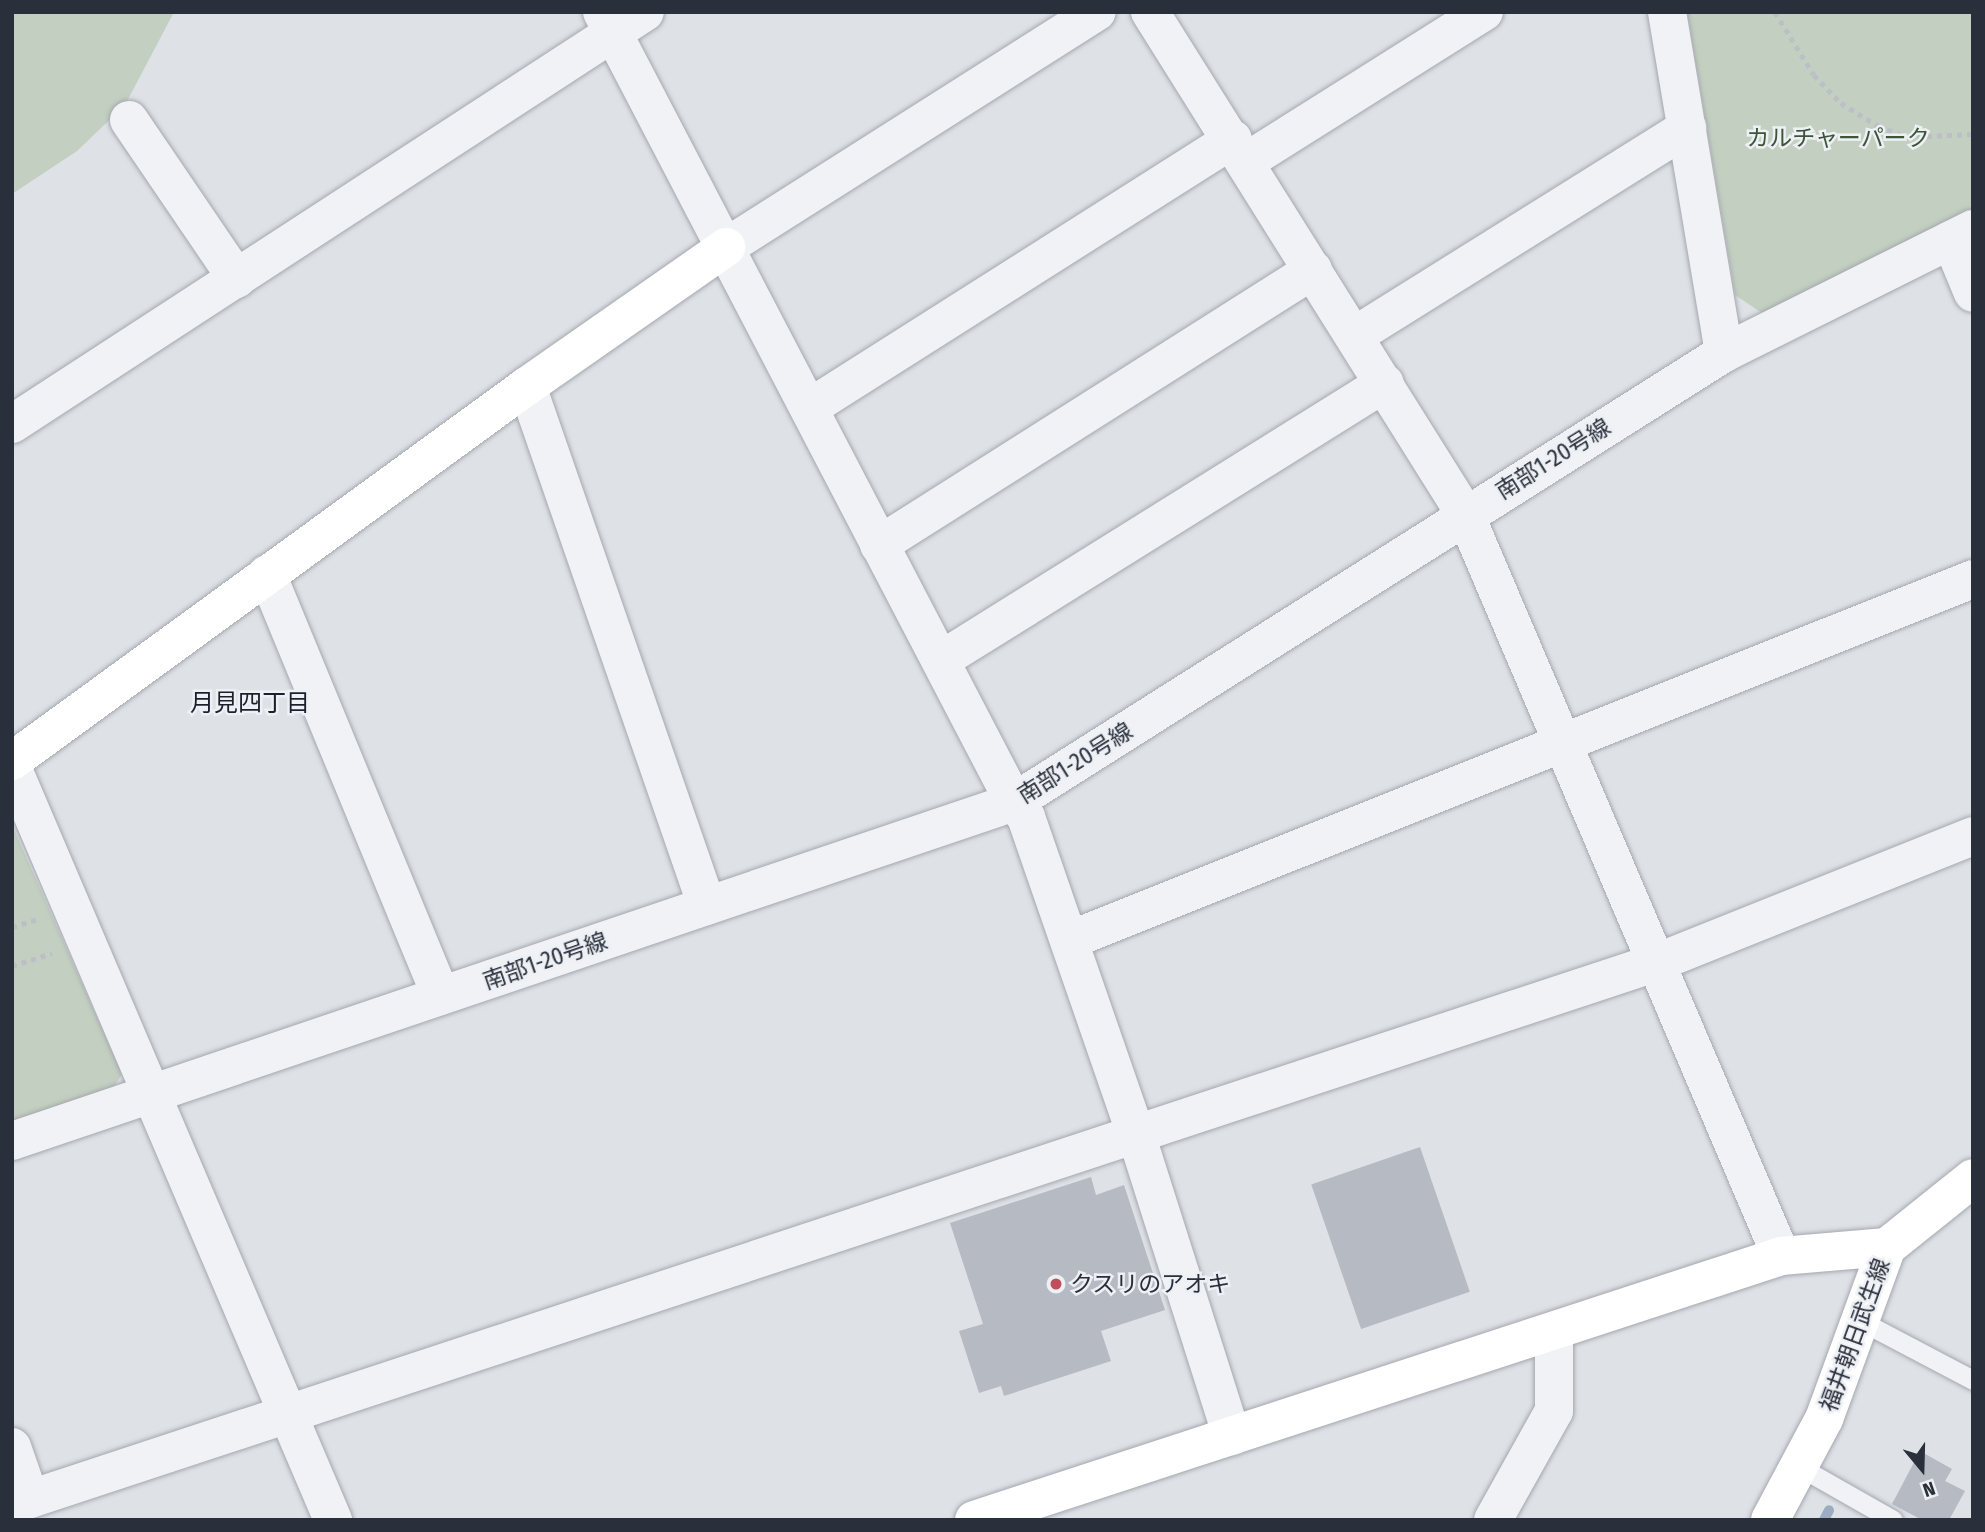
<!DOCTYPE html>
<meta charset="utf-8">
<style>
body{margin:0}
#map{position:relative;width:1985px;height:1532px;overflow:hidden;background:#dee1e6;font-family:"Fira Sans Condensed","Noto Sans JP",sans-serif}
div>[style]{position:absolute}
[style*='--x']{left:calc(var(--x)*1px);top:calc(var(--y)*1px);width:calc(var(--w)*1px);rotate:calc(var(--a)*1deg)}
.green>*{inset:0;background:#c3cfc0}
.stream>*{height:10px;margin:-5px;padding:0 5px;transform-origin:5px;border-radius:5px;background:#9cadc2}
.building>*{inset:0;background:#b6bac2;transform-origin:0 0}
.path>*{height:4.5px;margin-top:-2.25px;transform-origin:0;background:repeating-linear-gradient(90deg,#bcbfc5 0 5px,transparent 0 10px)}
.roads{filter:drop-shadow(0 0 2px #a4a8af) drop-shadow(0 0 2px #a4a8af)}
.lane>*{height:19px;margin:-9.5px;padding:0 9.5px;transform-origin:9.5px;border-radius:9.5px;background:#f0f2f5}
.street>*{height:38px;margin:-19px;padding:0 19px;transform-origin:19px;border-radius:19px;background:#f0f2f5}
.secondary>*{height:38px;margin:-19px;padding:0 19px;transform-origin:19px;border-radius:19px;background:#fff}
.primary>*{height:38px;margin:-19px;padding:0 19px;transform-origin:19px;border-radius:19px;background:#fff}
.dots>*{width:19px;height:19px;translate:-50% -50%;box-sizing:border-box;border:4px solid #edf0f4;border-radius:50%}
span{translate:-50% -50%;white-space:nowrap;text-align:center;line-height:1.15;-webkit-text-stroke:5px #edf0f4;paint-order:stroke}
.park-label{font-size:23px;color:#3c5538}
.street-label{font-size:23px;color:#292f3b}
.poi-label{font-size:23px;color:#292f3b}
.left{translate:0 -50%;text-align:left}
.neighbourhood-label{font-size:24px;color:#1b202c}
.frame{position:absolute;inset:0;border:14px solid #292f3b;pointer-events:none}
.north{position:absolute;left:1887px;top:1434px;width:70px;height:70px;-webkit-text-stroke:5px #edf0f4;paint-order:stroke;rotate:161deg;font-size:19px;font-weight:700;line-height:28px;text-align:center;color:#292f3b}
.north::after{content:'';display:block;margin:auto;width:24px;height:32px;background:#292f3b;clip-path:polygon(50% 0,100% 100%,50% 72%,0 100%)}
</style>
<div id="map">
<div class="green">
<i style="clip-path:polygon(12px 12px,174px 12px,125px 105px,77px 151px,12px 194px)"></i>
<i style="clip-path:polygon(1687px 12px,1973px 12px,1973px 214px,1762px 313px,1735px 295px)"></i>
<i style="clip-path:polygon(12px 825px,122px 1074px,112px 1090px,12px 1124px)"></i>
</div>
<div class="stream">
<i style="--x:1824;--y:1520;--w:11;--a:-63"></i>
</div>
<div class="building">
<i style="left:1420px;top:1147px;width:153px;height:115px;rotate:71deg"></i>
<i style="clip-path:polygon(1091px 1177px,1096px 1195px,1124px 1185px,1165px 1310px,1101px 1331px,1111px 1361px,1004px 1396px,1001px 1386px,979px 1393px,959px 1331px,983px 1324px,950px 1223px)"></i>
<i style="clip-path:polygon(1920px 1451px,1952px 1469px,1945px 1481px,1965px 1491px,1949px 1520px,1922px 1520px,1892px 1504px)"></i>
</div>
<div class="path">
<i style="--x:1775;--y:12;--w:74;--a:58.2"></i>
<i style="--x:1814;--y:75;--w:39;--a:46"></i>
<i style="--x:1841;--y:103;--w:44;--a:31.9"></i>
<i style="--x:1878;--y:126;--w:31;--a:21"></i>
<i style="--x:1907;--y:137;--w:66;--a:-2.6"></i>
<i style="--x:12;--y:927;--w:27;--a:-17"></i>
<i style="--x:12;--y:966;--w:42;--a:-18"></i>
<i style="--x:12;--y:981;--w:3;--a:90"></i>
</div>
<div class="roads">
<div class="lane">
<i style="--x:1861;--y:1321;--w:127;--a:27.8"></i>
<i style="--x:1798;--y:1466;--w:109;--a:29.6"></i>
</div>
<div class="street">
<i style="--x:602;--y:12;--w:891;--a:62.46"></i>
<i style="--x:1014;--y:802;--w:19;--a:51"></i>
<i style="--x:1026;--y:817;--w:336;--a:70.9"></i>
<i style="--x:1136;--y:1134;--w:317;--a:72.4"></i>
<i style="--x:1150;--y:12;--w:593;--a:57.89"></i>
<i style="--x:1465;--y:514;--w:806;--a:66.93"></i>
<i style="--x:1667;--y:12;--w:346;--a:80.5"></i>
<i style="--x:129;--y:120;--w:192;--a:55.8"></i>
<i style="--x:1247;--y:161;--w:280;--a:-32.2"></i>
<i style="--x:1951;--y:240;--w:57;--a:67.5"></i>
<i style="--x:726;--y:247;--w:439;--a:-32.4"></i>
<i style="--x:1354;--y:336;--w:393;--a:-32"></i>
<i style="--x:527;--y:386;--w:550;--a:70.91"></i>
<i style="--x:809;--y:408;--w:502;--a:-32.39"></i>
<i style="--x:12;--y:424;--w:755;--a:-33.06"></i>
<i style="--x:879;--y:545;--w:514;--a:-32.36"></i>
<i style="--x:267;--y:574;--w:456;--a:67.6"></i>
<i style="--x:941;--y:660;--w:523;--a:-31.96"></i>
<i style="--x:12;--y:767;--w:819;--a:66.91"></i>
<i style="--x:1070;--y:940;--w:972;--a:-21.79"></i>
<i style="--x:12;--y:1141;--w:1058;--a:-18.69"></i>
<i style="--x:1014;--y:802;--w:840;--a:-32.31"></i>
<i style="--x:1724;--y:353;--w:278;--a:-26.5"></i>
<i style="--x:12;--y:1447;--w:55;--a:70.9"></i>
<i style="--x:12;--y:1505;--w:1733;--a:-18.26"></i>
<i style="--x:1658;--y:962;--w:339;--a:-21.8"></i>
<i style="--x:1493;--y:1520;--w:125;--a:-60.8"></i>
<i style="--x:1554;--y:1411;--w:78;--a:-90"></i>
</div>
<div class="secondary">
<i style="--x:12;--y:761;--w:637;--a:-36.06"></i>
<i style="--x:527;--y:386;--w:243;--a:-34.9"></i>
<i style="--x:974;--y:1520;--w:849;--a:-18.11"></i>
<i style="--x:1781;--y:1256;--w:106;--a:-4.9"></i>
</div>
<div class="primary">
<i style="--x:1770;--y:1520;--w:115;--a:-61.9"></i>
<i style="--x:1824;--y:1419;--w:183;--a:-69.9"></i>
<i style="--x:1887;--y:1247;--w:110;--a:-38.7"></i>
</div>
</div>
<div class="dots">
<i style="left:1056px;top:1284px;background:#bf4f5b"></i>
</div>
<div class="park-label">
<span style="left:1838px;top:138px">カルチャーパーク</span>
</div>
<div class="street-label">
<span style="left:1553px;top:459px;rotate:-32deg">南部1-20号線</span>
<span style="left:1075px;top:763px;rotate:-32deg">南部1-20号線</span>
<span style="left:545px;top:961px;rotate:-19deg">南部1-20号線</span>
<span style="left:1855px;top:1335px;rotate:-70deg">福井朝日武生線</span>
</div>
<div class="poi-label">
<span class="left" style="left:1070px;top:1284px">クスリのアオキ</span>
</div>
<div class="neighbourhood-label">
<span style="left:250px;top:704px">月見四丁目</span>
</div>
<div class="frame"></div>
<div class="north">N</div>
</div>
